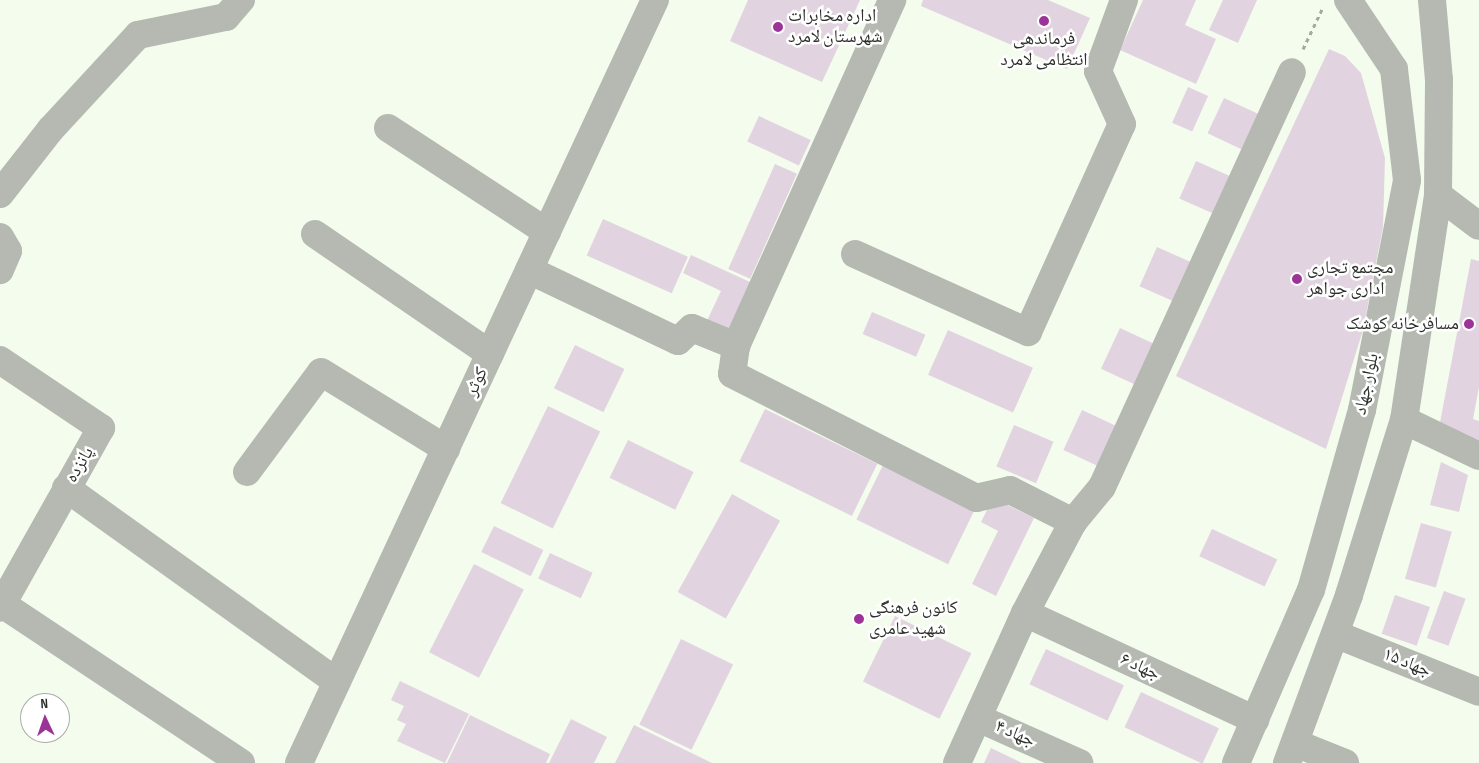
<!DOCTYPE html>
<meta charset="utf-8">
<style>
body{margin:0}
#map{position:relative;width:1479px;height:763px;overflow:hidden;background:#f3fced;font-family:"Sofia Sans Condensed","Noto Naskh Arabic",sans-serif}
div>[style]{position:absolute}
[style*='--x']{left:calc(var(--x)*1px);top:calc(var(--y)*1px);width:calc(var(--w)*1px);rotate:calc(var(--a)*1deg)}
.building>*{inset:0;background:#e1d4e0;transform-origin:0 0}
.path>*{height:3px;margin-top:-1.5px;transform-origin:0;background:repeating-linear-gradient(90deg,#a3aa9f 0 4px,transparent 0 8px)}
.minor>*{height:28px;margin:-14px;padding:0 14px;transform-origin:14px;border-radius:14px;background:#b5b9b2}
.dots>*{width:14px;height:14px;translate:-50% -50%;box-sizing:border-box;border:2px solid #fff;border-radius:50%}
span{translate:-50% -50%;white-space:nowrap;text-align:center;line-height:1.15;-webkit-text-stroke:5px #fff;paint-order:stroke}
.poi-label{font-size:18px;color:#2c2f2a}
.left{translate:0 -50%;text-align:left}
.right{translate:-100% -50%;text-align:right}
.street-label{font-size:18px;color:#2c2f2a}
.north{position:absolute;left:20px;top:693px;width:50px;height:50px;box-sizing:border-box;background:#fff;border:1px solid #abacaa;border-radius:50%;rotate:357deg;font-size:14px;font-weight:700;line-height:20px;text-align:center;color:#2c2f2a}
.north::after{content:'';display:block;margin:auto;width:18px;height:22px;background:#9c3498;clip-path:polygon(50% 0,100% 100%,50% 72%,0 100%)}
</style>
<div id="map">
<div class="building">
<i style="clip-path:polygon(748px 0,860px 0,822px 82px,730px 41px)"></i>
<i style="clip-path:polygon(923px 0,1048px 0,1090px 18px,1067px 69px,921px 6px)"></i>
<i style="clip-path:polygon(1143px 0,1196px 0,1185px 25px,1216px 39px,1196px 84px,1120px 50px)"></i>
<i style="clip-path:polygon(1223px 0,1257px 0,1238px 43px,1209px 30px)"></i>
<i style="clip-path:polygon(1329px 49px,1345px 56px,1361px 73px,1385px 158px,1383px 227px,1363px 330px,1326px 449px,1176px 376px)"></i>
<i style="left:1188px;top:87px;width:22px;height:39px;rotate:24deg"></i>
<i style="left:1224px;top:98px;width:38px;height:39px;rotate:25deg"></i>
<i style="left:759px;top:116px;width:57px;height:28px;rotate:25deg"></i>
<i style="left:1196px;top:161px;width:37px;height:41px;rotate:24deg"></i>
<i style="left:775px;top:164px;width:24px;height:115px;rotate:24deg"></i>
<i style="left:603px;top:219px;width:93px;height:40px;rotate:24deg"></i>
<i style="left:1157px;top:247px;width:37px;height:43px;rotate:24deg"></i>
<i style="clip-path:polygon(691px 255px,750px 282px,725px 337px,704px 327px,721px 291px,683px 273px)"></i>
<i style="clip-path:polygon(1471px 259px,1479px 261px,1479px 387px,1473px 419px,1479px 421px,1479px 441px,1438px 433px)"></i>
<i style="left:872px;top:312px;width:58px;height:24px;rotate:23deg"></i>
<i style="left:1120px;top:328px;width:38px;height:45px;rotate:25deg"></i>
<i style="left:948px;top:330px;width:93px;height:49px;rotate:24deg"></i>
<i style="left:575px;top:345px;width:55px;height:48px;rotate:26deg"></i>
<i style="left:548px;top:406px;width:58px;height:108px;rotate:26deg"></i>
<i style="left:765px;top:409px;width:125px;height:58px;rotate:26deg"></i>
<i style="left:1082px;top:410px;width:38px;height:44px;rotate:25deg"></i>
<i style="left:1014px;top:425px;width:43px;height:45px;rotate:23deg"></i>
<i style="left:628px;top:440px;width:73px;height:42px;rotate:26deg"></i>
<i style="clip-path:polygon(1441px 462px,1468px 475px,1459px 512px,1430px 505px)"></i>
<i style="left:884px;top:463px;width:102px;height:63px;rotate:26deg"></i>
<i style="left:732px;top:494px;width:55px;height:112px;rotate:29deg"></i>
<i style="clip-path:polygon(993px 498px,1034px 518px,996px 596px,972px 584px,998px 531px,981px 522px)"></i>
<i style="left:1421px;top:523px;width:32px;height:58px;rotate:16deg"></i>
<i style="left:494px;top:526px;width:55px;height:29px;rotate:26deg"></i>
<i style="left:1212px;top:529px;width:72px;height:30px;rotate:25deg"></i>
<i style="left:550px;top:553px;width:47px;height:28px;rotate:25deg"></i>
<i style="left:474px;top:564px;width:56px;height:99px;rotate:27deg"></i>
<i style="left:1444px;top:591px;width:23px;height:50px;rotate:20deg"></i>
<i style="left:1395px;top:595px;width:37px;height:41px;rotate:19deg"></i>
<i style="left:895px;top:616px;width:85px;height:73px;rotate:26deg"></i>
<i style="left:681px;top:639px;width:58px;height:95px;rotate:26deg"></i>
<i style="left:1046px;top:649px;width:86px;height:39px;rotate:25deg"></i>
<i style="clip-path:polygon(400px 681px,469px 714px,445px 763px,397px 741px,406px 724px,397px 720px,404px 706px,391px 700px)"></i>
<i style="left:1141px;top:692px;width:86px;height:39px;rotate:25deg"></i>
<i style="clip-path:polygon(470px 715px,550px 754px,546px 763px,447px 763px)"></i>
<i style="clip-path:polygon(571px 719px,607px 737px,594px 763px,549px 763px)"></i>
<i style="clip-path:polygon(634px 725px,712px 763px,615px 763px)"></i>
<i style="clip-path:polygon(991px 748px,1022px 763px,984px 763px)"></i>
</div>
<div class="path">
<i style="--x:1303;--y:49;--w:47;--a:-64.5"></i>
</div>
<div class="minor">
<i style="--x:388;--y:128;--w:190;--a:33.2"></i>
<i style="--x:0;--y:194;--w:83;--a:-51.9"></i>
<i style="--x:51;--y:129;--w:128;--a:-47.2"></i>
<i style="--x:138;--y:35;--w:90;--a:-11.6"></i>
<i style="--x:226;--y:17;--w:23;--a:-49"></i>
<i style="--x:1438;--y:195;--w:51;--a:37.1"></i>
<i style="--x:315;--y:234;--w:212;--a:34.4"></i>
<i style="--x:0;--y:237;--w:16;--a:60"></i>
<i style="--x:8;--y:251;--w:21;--a:113"></i>
<i style="--x:855;--y:254;--w:190;--a:24.3"></i>
<i style="--x:1028;--y:332;--w:228;--a:-65.7"></i>
<i style="--x:1122;--y:124;--w:58;--a:-114.4"></i>
<i style="--x:1098;--y:71;--w:76;--a:-69.9"></i>
<i style="--x:529;--y:270;--w:165;--a:25.5"></i>
<i style="--x:678;--y:341;--w:19;--a:-43"></i>
<i style="--x:692;--y:328;--w:48;--a:22.2"></i>
<i style="--x:736;--y:346;--w:28;--a:98"></i>
<i style="--x:732;--y:374;--w:274;--a:26.9"></i>
<i style="--x:976;--y:498;--w:35;--a:-13"></i>
<i style="--x:1010;--y:490;--w:71;--a:26.9"></i>
<i style="--x:736;--y:346;--w:380;--a:-65.7"></i>
<i style="--x:0;--y:360;--w:122;--a:34"></i>
<i style="--x:101;--y:428;--w:206;--a:119.3"></i>
<i style="--x:1404;--y:420;--w:83;--a:25.6"></i>
<i style="--x:247;--y:472;--w:124;--a:-53.5"></i>
<i style="--x:321;--y:372;--w:147;--a:31.6"></i>
<i style="--x:66;--y:488;--w:333;--a:35.6"></i>
<i style="--x:2;--y:604;--w:287;--a:33.6"></i>
<i style="--x:1025;--y:613;--w:254;--a:24.9"></i>
<i style="--x:1335;--y:634;--w:155;--a:21.9"></i>
<i style="--x:978;--y:718;--w:111;--a:24"></i>
<i style="--x:1295;--y:743;--w:54;--a:21.8"></i>
<i style="--x:299;--y:763;--w:842;--a:-64.99"></i>
<i style="--x:957;--y:763;--w:165;--a:-65.6"></i>
<i style="--x:1025;--y:613;--w:103;--a:-62.2"></i>
<i style="--x:1073;--y:522;--w:45;--a:-50.4"></i>
<i style="--x:1102;--y:487;--w:456;--a:-65.4"></i>
<i style="--x:1236;--y:763;--w:189;--a:-66.6"></i>
<i style="--x:1311;--y:590;--w:187;--a:-74.2"></i>
<i style="--x:1362;--y:410;--w:234;--a:-78.9"></i>
<i style="--x:1407;--y:180;--w:112;--a:-96.7"></i>
<i style="--x:1394;--y:69;--w:83;--a:-123.7"></i>
<i style="--x:1287;--y:763;--w:179;--a:-69.7"></i>
<i style="--x:1349;--y:595;--w:183;--a:-72.6"></i>
<i style="--x:1404;--y:420;--w:228;--a:-81.4"></i>
<i style="--x:1438;--y:195;--w:115;--a:-89.5"></i>
<i style="--x:1439;--y:80;--w:80;--a:-95"></i>
</div>
<div class="dots">
<i style="left:1044px;top:21px;background:#9c3498"></i>
<i style="left:778px;top:27px;background:#9c3498"></i>
<i style="left:1297px;top:279px;background:#9c3498"></i>
<i style="left:1469px;top:324px;background:#9c3498"></i>
<i style="left:859px;top:619px;background:#9c3498"></i>
</div>
<div class="poi-label">
<span class="left" style="left:788px;top:27px">اداره مخابرات<br>شهرستان لامرد</span>
<span style="left:1044px;top:50px">فرماندهی<br>انتظامی لامرد</span>
<span class="left" style="left:1307px;top:279px">مجتمع تجاری<br>اداری جواهر</span>
<span class="right" style="left:1459px;top:324px">مسافرخانه کوشک</span>
<span class="left" style="left:869px;top:619px">کانون فرهنگی<br>شهید عامری</span>
</div>
<div class="street-label">
<span style="left:477px;top:382px;rotate:-65deg">کوثر</span>
<span style="left:1367px;top:384px;rotate:-78deg">بلوار جهاد</span>
<span style="left:80px;top:465px;rotate:-59deg">پانزده</span>
<span style="left:1407px;top:663px;rotate:22deg">جهاد ۱۵</span>
<span style="left:1140px;top:667px;rotate:25deg">جهاد ۶</span>
<span style="left:1015px;top:734px;rotate:24deg">جهاد ۴</span>
</div>
<div class="north">N</div>
</div>
